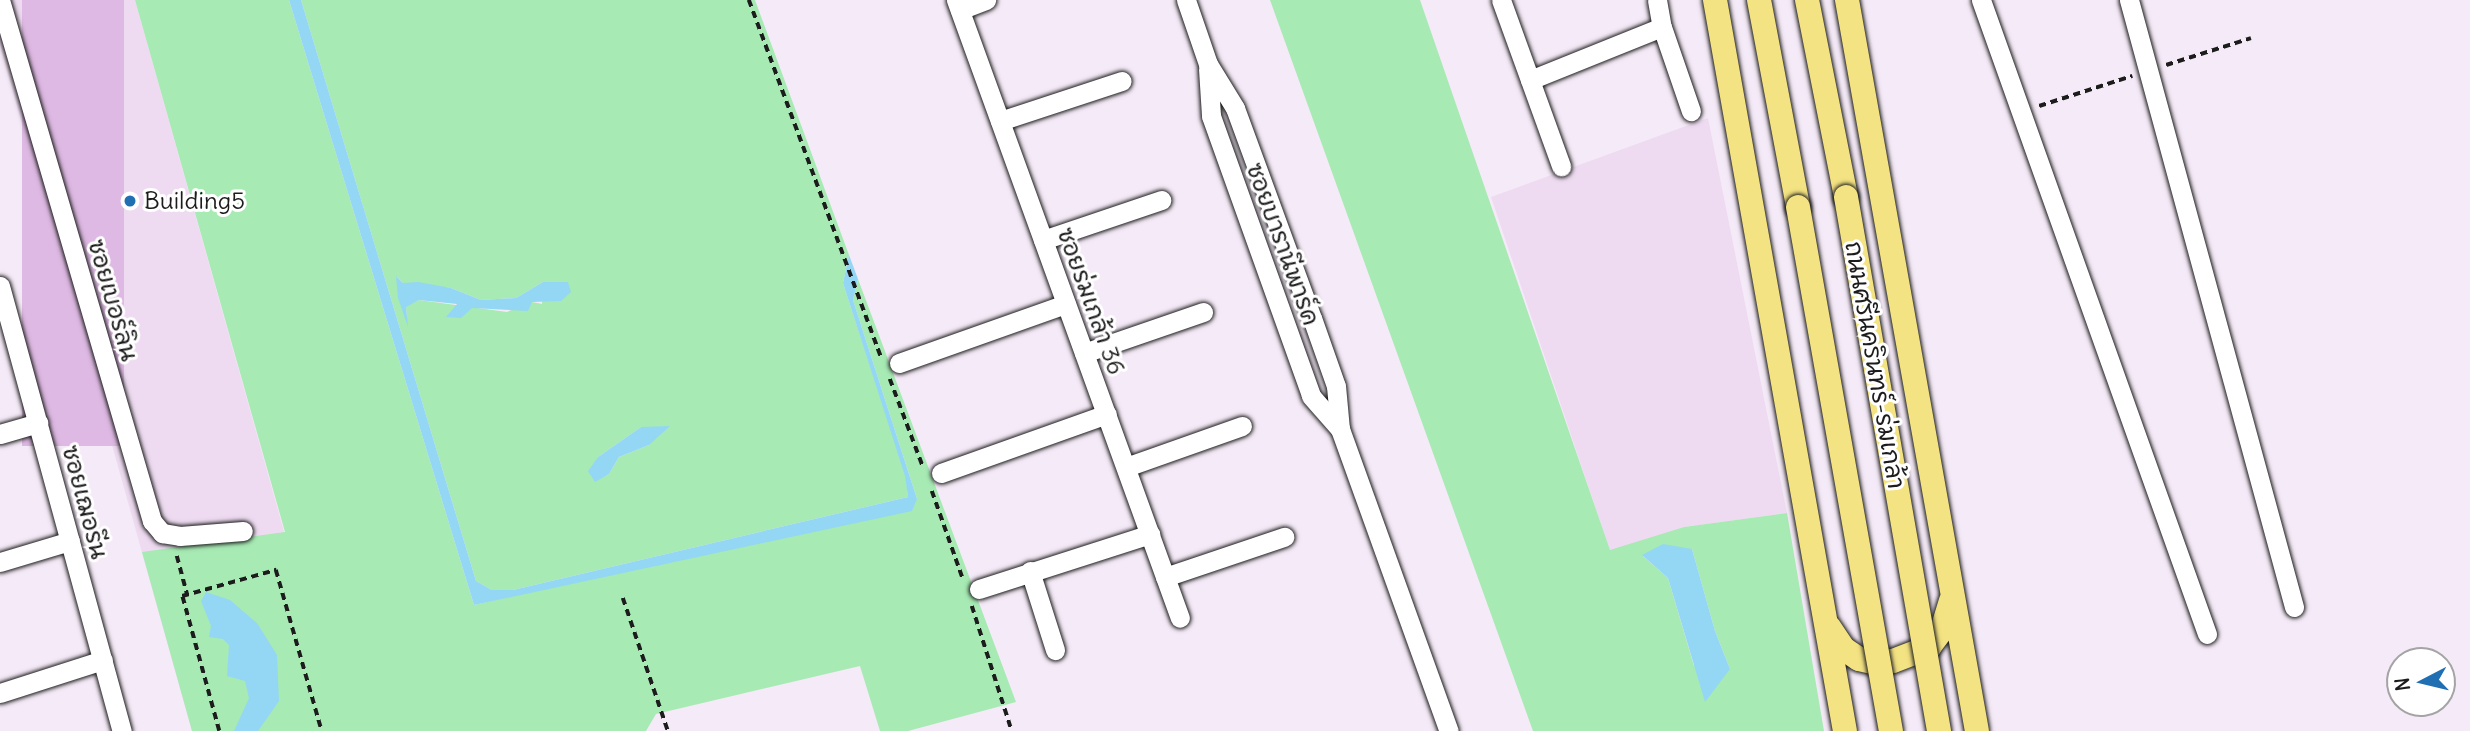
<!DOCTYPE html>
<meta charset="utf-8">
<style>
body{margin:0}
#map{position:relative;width:2470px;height:731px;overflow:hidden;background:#f5eaf7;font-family:Delius,"Playpen Sans Thai",sans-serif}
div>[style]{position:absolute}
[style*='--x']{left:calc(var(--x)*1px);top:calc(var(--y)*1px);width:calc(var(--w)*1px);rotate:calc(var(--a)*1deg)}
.built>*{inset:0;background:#eedbf1}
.green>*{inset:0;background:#a7eab4}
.water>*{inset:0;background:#93d7f4}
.building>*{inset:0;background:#deb9e3;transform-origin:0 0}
.path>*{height:3.5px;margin-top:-1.75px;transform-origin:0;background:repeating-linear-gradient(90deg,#1c1c1c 0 7px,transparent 0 12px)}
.roads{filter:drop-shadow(0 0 2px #1c1c1c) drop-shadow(0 0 2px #1c1c1c)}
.minor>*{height:19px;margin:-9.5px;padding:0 9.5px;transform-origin:9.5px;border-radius:9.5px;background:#fff}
.major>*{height:24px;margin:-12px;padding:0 12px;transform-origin:12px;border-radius:12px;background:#f4e382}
.bridges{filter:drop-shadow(0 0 2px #1c1c1c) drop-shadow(0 0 2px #1c1c1c)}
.major-bridge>*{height:24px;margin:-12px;padding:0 12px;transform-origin:12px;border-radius:12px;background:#f4e382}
.dots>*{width:19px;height:19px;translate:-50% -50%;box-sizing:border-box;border:4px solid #fff;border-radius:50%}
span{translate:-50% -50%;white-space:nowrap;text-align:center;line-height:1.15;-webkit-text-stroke:6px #fff;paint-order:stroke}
.poi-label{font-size:24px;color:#1c1c1c}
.left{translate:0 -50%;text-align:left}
.street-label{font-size:24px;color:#1c1c1c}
.north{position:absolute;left:2386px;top:647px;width:70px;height:70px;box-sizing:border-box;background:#fff;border:2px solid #a4a4a4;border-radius:50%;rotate:263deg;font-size:19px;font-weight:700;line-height:28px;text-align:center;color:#1c1c1c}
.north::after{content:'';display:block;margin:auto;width:24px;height:32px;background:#1f6fb2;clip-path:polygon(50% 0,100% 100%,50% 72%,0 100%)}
</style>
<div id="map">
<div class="built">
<i style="clip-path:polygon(0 0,135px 0,340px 731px,192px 731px,0 45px)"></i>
<i style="clip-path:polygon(1708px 118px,1787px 513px,1684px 527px,1610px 551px,1491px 197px)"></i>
</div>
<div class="green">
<i style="clip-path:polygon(135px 0,289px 0,474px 605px,917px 499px,853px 300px,858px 279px,1016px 702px,908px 731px,880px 731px,860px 666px,656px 714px,646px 731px,192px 731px,142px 552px,285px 532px)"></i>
<i style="clip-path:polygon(evenodd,301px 0,755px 0,849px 255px,843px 283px,906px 476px,908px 497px,513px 590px,492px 590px,476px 581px,301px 0,397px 277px,403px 283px,451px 288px,481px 300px,516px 298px,543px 282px,542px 304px,532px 302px,507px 312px,419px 300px,406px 306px,407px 323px,397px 277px,301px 0,641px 427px,649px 445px,619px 457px,609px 474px,595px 481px,598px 457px,641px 427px)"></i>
<i style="clip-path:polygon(evenodd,1270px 0,1420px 0,1610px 550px,1684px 527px,1787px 513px,1824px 731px,1533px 731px,1270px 0,1692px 549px,1715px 631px,1730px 669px,1694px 666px,1668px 578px,1643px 556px,1692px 549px)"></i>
</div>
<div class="water">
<i style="clip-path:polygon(289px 0,301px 0,476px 581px,492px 590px,513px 590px,908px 497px,905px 476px,843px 283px,849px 255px,858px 279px,853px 300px,917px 499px,912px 511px,474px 605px)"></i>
<i style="clip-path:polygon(396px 276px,403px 283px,418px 282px,451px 288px,481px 300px,516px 298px,543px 282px,568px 282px,571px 292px,561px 301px,532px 302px,528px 311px,472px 308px,461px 318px,446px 317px,457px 304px,419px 300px,406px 307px,408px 327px,398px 298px)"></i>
<i style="clip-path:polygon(670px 426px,649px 445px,619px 457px,609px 474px,595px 482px,588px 471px,598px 457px,641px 427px)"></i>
<i style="clip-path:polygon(1663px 544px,1692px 549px,1715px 631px,1730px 669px,1705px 702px,1668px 578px,1642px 555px)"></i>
<i style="clip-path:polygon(206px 592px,230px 600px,257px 623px,277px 655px,279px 701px,258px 731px,234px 731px,249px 698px,245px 681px,227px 676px,229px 645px,223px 639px,209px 637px,211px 626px,201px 601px)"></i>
</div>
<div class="building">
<i style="left:22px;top:0;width:102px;height:446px"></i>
</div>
<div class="path">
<i style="--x:749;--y:0;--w:380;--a:69.7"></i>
<i style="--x:2166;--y:65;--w:89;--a:-17.6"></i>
<i style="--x:2039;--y:106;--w:98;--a:-17.9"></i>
<i style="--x:890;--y:379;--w:94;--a:69.4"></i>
<i style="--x:932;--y:491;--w:93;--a:70.6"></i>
<i style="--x:177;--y:556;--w:39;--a:75"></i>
<i style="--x:623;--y:598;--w:140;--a:71.3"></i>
<i style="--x:972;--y:606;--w:131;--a:72.3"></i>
<i style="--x:219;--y:731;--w:140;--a:-105.3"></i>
<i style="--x:182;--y:596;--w:98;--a:-15.5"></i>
<i style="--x:276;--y:570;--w:167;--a:74.1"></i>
</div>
<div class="roads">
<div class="minor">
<i style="--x:0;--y:0;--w:543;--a:73.74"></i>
<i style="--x:152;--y:521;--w:16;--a:50"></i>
<i style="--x:162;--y:533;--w:18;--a:9"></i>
<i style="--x:180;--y:536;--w:63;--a:-4.5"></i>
<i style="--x:956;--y:0;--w:657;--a:70.08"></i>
<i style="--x:1186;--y:0;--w:68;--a:71"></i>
<i style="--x:1208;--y:64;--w:52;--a:58.5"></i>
<i style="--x:1235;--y:108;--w:224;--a:69.9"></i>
<i style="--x:1312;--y:318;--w:72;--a:70.6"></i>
<i style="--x:1336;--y:386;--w:43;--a:84.7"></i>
<i style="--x:1340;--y:429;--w:321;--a:70.2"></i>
<i style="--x:1501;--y:0;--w:177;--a:70.1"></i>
<i style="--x:1657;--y:0;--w:27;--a:80"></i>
<i style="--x:1662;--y:27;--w:89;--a:71"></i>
<i style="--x:1981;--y:0;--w:673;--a:70.38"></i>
<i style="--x:2129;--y:0;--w:629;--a:74.79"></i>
<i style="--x:960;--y:10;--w:28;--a:-21"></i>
<i style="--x:1208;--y:69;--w:47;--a:86.3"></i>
<i style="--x:1211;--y:116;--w:297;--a:70.3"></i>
<i style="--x:1311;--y:396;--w:44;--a:48.7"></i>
<i style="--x:1530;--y:80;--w:142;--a:-21.9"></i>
<i style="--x:1000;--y:121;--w:128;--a:-18.2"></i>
<i style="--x:1043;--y:240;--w:125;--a:-18.7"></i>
<i style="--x:0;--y:286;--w:461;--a:74.7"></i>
<i style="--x:1084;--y:353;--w:126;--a:-19"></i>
<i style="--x:899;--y:363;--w:177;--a:-19.5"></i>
<i style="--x:0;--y:434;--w:40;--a:-16"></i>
<i style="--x:1126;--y:467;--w:123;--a:-19.5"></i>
<i style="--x:941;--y:473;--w:176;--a:-19.6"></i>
<i style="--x:0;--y:562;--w:73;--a:-16.7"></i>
<i style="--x:1030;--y:571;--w:83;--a:72.4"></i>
<i style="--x:1165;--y:577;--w:126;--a:-18.6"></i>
<i style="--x:979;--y:589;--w:180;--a:-17.8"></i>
<i style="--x:0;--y:693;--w:108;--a:-17.8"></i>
</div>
<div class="major">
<i style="--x:1715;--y:0;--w:742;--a:79.92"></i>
<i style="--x:1759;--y:0;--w:211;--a:79.3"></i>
<i style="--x:1807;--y:0;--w:201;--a:78.8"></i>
<i style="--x:1847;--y:0;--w:742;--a:79.92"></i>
<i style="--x:1829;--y:627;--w:27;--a:56"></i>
<i style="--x:1844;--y:649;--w:18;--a:34"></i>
<i style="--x:1859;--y:659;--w:17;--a:13"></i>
<i style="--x:1876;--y:663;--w:17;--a:-7"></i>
<i style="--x:1893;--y:661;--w:39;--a:-21"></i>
<i style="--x:1929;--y:647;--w:21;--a:-53"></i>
<i style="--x:1942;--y:630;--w:30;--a:-73"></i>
</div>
</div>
<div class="bridges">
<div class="major-bridge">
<i style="--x:1846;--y:197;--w:542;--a:80.12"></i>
<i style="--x:1798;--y:207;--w:532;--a:79.94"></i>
</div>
</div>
<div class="dots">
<i style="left:130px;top:201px;background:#1f6fb2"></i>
</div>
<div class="poi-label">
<span class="left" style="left:144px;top:201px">Building5</span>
</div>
<div class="street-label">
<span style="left:1283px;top:244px;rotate:70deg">ซอยบารานีพาร์ค</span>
<span style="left:113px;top:300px;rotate:74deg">ซอยเบอร์ลิน</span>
<span style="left:1091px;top:301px;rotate:70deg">ซอยร่มเกล้า 36</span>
<span style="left:1875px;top:365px;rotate:80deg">ถนนศรีนครินทร์-ร่มเกล้า</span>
<span style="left:85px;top:502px;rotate:75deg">ซอยเฌอรีน</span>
</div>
<div class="north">N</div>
</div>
